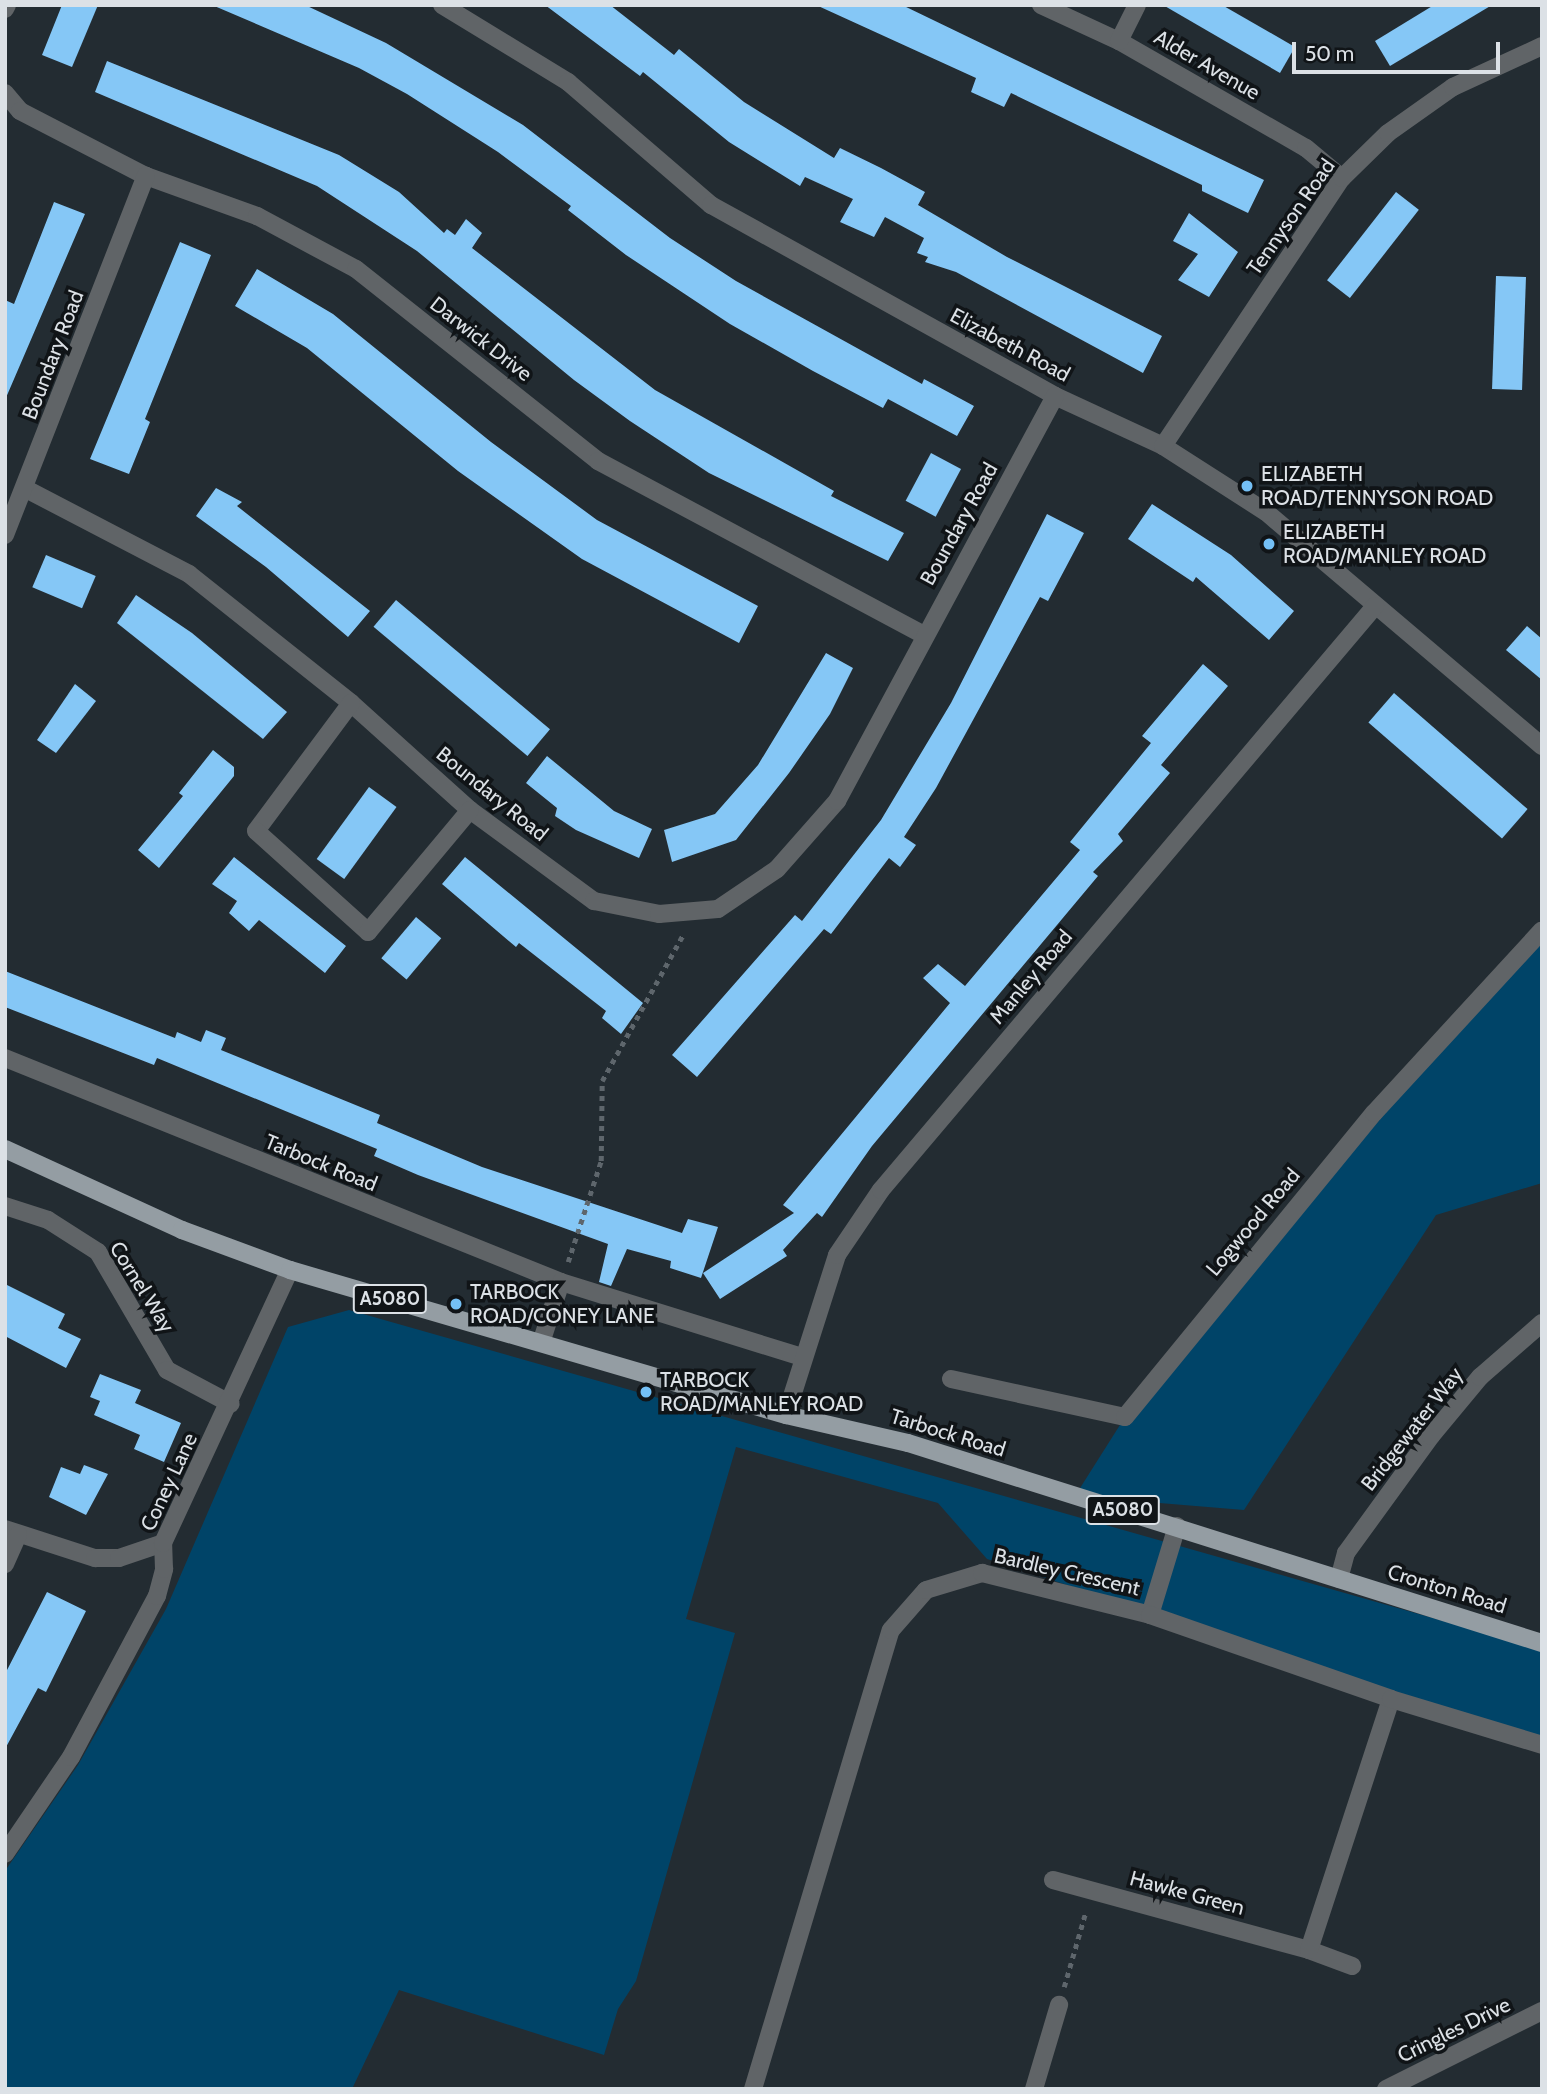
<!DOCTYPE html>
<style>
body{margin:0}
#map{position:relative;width:1547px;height:2094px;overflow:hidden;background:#232c32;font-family:Cabin,sans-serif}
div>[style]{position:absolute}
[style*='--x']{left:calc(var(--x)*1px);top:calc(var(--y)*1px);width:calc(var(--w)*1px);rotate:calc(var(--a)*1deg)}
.green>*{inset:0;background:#004468}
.building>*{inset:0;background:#85c7f6;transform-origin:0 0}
.path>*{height:4.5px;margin-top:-2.25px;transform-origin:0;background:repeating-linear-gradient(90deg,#5e666c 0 5px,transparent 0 10px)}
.street>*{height:18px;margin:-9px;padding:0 9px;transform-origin:9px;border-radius:9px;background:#606467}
.primary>*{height:18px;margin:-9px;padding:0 9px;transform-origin:9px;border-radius:9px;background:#949da3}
.dots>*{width:19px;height:19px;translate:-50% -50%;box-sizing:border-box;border:4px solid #101417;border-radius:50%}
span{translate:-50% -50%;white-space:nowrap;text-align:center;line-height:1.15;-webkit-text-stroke:7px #101417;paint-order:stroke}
.shield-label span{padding:2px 5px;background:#101417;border:2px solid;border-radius:5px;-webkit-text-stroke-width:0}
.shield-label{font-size:19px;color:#dce1e6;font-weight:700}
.street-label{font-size:21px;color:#dce1e6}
.poi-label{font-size:21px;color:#dce1e6}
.left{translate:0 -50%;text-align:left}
.frame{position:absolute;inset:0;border:7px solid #dce1e6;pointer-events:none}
.scale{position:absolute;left:1292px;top:42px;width:208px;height:32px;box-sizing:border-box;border:4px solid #dce1e6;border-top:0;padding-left:9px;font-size:21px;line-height:24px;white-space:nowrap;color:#dce1e6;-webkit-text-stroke:5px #101417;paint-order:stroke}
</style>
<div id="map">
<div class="green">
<i style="clip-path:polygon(1542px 930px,1542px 1183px,1436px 1215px,1244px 1510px,1075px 1496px,1125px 1417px)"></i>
<i style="clip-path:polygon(349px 1310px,1542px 1649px,1542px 1739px,987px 1559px,938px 1503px,736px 1447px,686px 1619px,735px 1633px,636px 1981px,618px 2009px,604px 2055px,399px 1990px,352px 2089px,5px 2089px,5px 1871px,78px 1765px,166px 1609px,288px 1327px)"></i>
</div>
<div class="building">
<i style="clip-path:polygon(62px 5px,98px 5px,72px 67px,42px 55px)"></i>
<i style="clip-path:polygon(212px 5px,305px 5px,386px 43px,523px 125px,670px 238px,736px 281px,922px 384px,924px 379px,974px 406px,957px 436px,888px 399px,883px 408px,813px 371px,730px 324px,626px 255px,568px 210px,571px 206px,498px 152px,407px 94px,359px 68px)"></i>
<i style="clip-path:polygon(545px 5px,610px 5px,674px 55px,679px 49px,744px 102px,834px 158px,840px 148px,881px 168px,925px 192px,918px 205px,1007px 257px,1162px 336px,1143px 373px,956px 272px,925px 262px,928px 257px,917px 253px,924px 238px,885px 217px,874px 237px,840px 222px,853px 199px,805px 177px,800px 186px,729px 142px,643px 72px,640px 76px)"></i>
<i style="clip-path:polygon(816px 5px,902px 5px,1264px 180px,1248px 213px,1202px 191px,1202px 185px,1011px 93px,1004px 107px,971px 92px,976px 78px)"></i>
<i style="clip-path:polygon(1163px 5px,1222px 5px,1295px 47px,1280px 73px)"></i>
<i style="clip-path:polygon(1434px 5px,1492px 5px,1390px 66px,1375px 41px)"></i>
<i style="clip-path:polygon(107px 61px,339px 155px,399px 192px,444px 233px,447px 229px,455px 235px,466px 219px,482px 233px,472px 248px,655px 390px,834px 491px,831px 496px,904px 533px,888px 561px,709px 473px,630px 421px,574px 380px,417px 251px,317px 186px,95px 92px)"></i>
<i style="left:1396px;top:192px;width:29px;height:112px;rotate:38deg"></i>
<i style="clip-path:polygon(54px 202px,85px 214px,5px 400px,5px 300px,14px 304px)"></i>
<i style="clip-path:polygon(1189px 213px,1238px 252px,1209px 297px,1178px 280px,1198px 254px,1173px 241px)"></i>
<i style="clip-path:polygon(180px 242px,211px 255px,145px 419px,150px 422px,129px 474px,90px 459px)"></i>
<i style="clip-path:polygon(257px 269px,333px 314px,491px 442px,597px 520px,758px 606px,739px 643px,582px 559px,458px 471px,307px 348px,235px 306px)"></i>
<i style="left:1496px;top:276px;width:30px;height:113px;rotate:2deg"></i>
<i style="left:931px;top:453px;width:34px;height:54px;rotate:28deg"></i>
<i style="clip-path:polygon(216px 488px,242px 502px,237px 506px,370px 611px,348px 637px,266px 567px,196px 516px)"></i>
<i style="clip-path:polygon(1152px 504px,1231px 555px,1294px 611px,1269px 640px,1196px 577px,1193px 582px,1128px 539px)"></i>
<i style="clip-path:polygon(1047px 514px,1084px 533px,1048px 601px,1040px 597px,936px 788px,904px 837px,916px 845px,900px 867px,889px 858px,831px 934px,824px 929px,697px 1077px,672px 1055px,795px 915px,802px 921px,881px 820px,951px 703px)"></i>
<i style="left:46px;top:555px;width:54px;height:35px;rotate:23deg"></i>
<i style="clip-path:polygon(136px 595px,192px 633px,287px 712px,263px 739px,117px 623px)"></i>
<i style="left:396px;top:600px;width:201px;height:35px;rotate:40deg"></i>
<i style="clip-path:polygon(1527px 626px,1542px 639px,1542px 680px,1506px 650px)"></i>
<i style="clip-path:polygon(826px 653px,853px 668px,830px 714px,789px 773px,736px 840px,672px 862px,664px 830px,715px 814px,758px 765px)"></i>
<i style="clip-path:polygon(1203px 664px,1228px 686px,1161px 765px,1170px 773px,1118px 834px,1123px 841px,1093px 872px,1098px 876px,872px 1146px,822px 1217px,817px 1213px,783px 1250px,787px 1256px,720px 1299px,703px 1273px,794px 1213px,783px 1205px,950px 1003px,923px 978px,938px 964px,965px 986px,1080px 850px,1070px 842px,1151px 743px,1142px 736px)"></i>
<i style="clip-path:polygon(75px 684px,96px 701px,56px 753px,37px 740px)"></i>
<i style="left:1394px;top:693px;width:177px;height:39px;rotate:41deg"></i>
<i style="clip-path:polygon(213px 750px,234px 767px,234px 776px,159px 868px,138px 850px,183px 796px,179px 793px)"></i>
<i style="clip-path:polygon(547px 756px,614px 811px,652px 829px,639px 858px,576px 830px,555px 816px,557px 808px,526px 783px)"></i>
<i style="left:369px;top:787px;width:34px;height:89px;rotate:36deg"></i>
<i style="clip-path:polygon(234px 857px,346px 946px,325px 973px,259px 920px,249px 931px,229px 913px,237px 901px,212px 884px)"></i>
<i style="clip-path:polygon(465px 857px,643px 1003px,621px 1034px,602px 1018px,606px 1011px,519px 943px,516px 947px,442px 884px)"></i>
<i style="left:416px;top:917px;width:33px;height:54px;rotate:40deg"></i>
<i style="clip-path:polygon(5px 971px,175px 1038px,177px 1032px,201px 1042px,206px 1030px,226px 1038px,221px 1050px,380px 1115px,377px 1123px,482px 1167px,682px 1233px,688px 1219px,718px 1227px,701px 1278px,670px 1268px,671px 1261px,627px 1249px,611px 1286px,599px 1282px,608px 1244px,418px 1175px,374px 1156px,377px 1149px,157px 1058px,154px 1065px,5px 1007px)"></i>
<i style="clip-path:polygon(5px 1284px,65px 1314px,58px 1328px,81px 1339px,66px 1368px,5px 1336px)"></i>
<i style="clip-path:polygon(100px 1374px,141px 1390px,135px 1403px,181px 1423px,164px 1462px,134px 1449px,140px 1435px,94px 1415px,100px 1401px,90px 1397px)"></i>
<i style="clip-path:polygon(84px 1465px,108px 1474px,86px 1515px,49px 1497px,61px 1467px,80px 1474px)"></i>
<i style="clip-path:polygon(47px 1592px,86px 1611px,46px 1692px,38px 1688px,5px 1749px,5px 1674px)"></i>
</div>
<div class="path">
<i style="--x:568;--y:1262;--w:106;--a:-71.9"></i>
<i style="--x:601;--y:1161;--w:80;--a:-89.3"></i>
<i style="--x:602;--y:1081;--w:169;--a:-61"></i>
<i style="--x:1064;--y:1987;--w:79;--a:-73.9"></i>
</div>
<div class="street">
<i style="--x:442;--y:5;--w:148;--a:31.4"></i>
<i style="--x:568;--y:82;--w:189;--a:40.7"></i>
<i style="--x:711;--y:205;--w:393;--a:29"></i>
<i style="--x:1055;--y:396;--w:119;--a:24.8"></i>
<i style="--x:1163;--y:446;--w:122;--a:32.7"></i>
<i style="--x:1266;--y:512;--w:362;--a:40.3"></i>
<i style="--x:1041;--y:5;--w:86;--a:24.8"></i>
<i style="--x:1119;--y:41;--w:215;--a:29.8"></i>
<i style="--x:1306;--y:148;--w:47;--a:39.8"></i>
<i style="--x:5;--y:9;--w:4;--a:-63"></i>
<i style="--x:1119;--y:41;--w:40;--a:-63.4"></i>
<i style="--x:5;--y:93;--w:23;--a:50"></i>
<i style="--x:20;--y:111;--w:142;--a:27.3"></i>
<i style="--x:146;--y:176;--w:118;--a:19.8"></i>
<i style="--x:257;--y:216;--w:112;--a:28.2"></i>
<i style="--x:356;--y:269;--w:309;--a:38.4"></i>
<i style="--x:598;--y:461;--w:370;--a:28.1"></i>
<i style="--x:1163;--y:446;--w:322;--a:-56.3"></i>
<i style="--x:1342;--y:178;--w:64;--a:-44.4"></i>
<i style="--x:1388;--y:133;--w:80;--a:-35.3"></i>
<i style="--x:1453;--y:87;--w:98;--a:-24.7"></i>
<i style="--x:26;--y:489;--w:184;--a:27.5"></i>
<i style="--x:189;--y:574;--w:207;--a:38.5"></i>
<i style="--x:351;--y:703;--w:160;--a:42"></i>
<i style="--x:470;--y:810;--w:154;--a:36.3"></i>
<i style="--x:594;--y:901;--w:66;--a:11.3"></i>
<i style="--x:659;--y:914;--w:59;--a:-4.8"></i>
<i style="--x:718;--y:909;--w:71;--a:-34.1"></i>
<i style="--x:777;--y:869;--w:91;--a:-48.6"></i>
<i style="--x:837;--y:801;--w:460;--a:-61.7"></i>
<i style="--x:5;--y:535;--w:386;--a:-68.6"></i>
<i style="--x:351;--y:703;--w:159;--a:126.6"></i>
<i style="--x:256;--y:831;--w:151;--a:42"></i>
<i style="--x:368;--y:932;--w:159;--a:-50.1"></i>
<i style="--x:5;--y:1058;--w:599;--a:21.94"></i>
<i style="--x:561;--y:1282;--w:64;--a:108.2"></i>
<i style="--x:5;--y:1206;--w:45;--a:18"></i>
<i style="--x:48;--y:1220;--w:59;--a:32.6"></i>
<i style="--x:98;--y:1252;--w:137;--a:59.7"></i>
<i style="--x:167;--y:1370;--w:72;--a:28"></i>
<i style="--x:561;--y:1282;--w:252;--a:17.3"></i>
<i style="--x:951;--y:1379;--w:178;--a:12.3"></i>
<i style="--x:1125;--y:1417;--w:393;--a:-50.7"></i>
<i style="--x:1374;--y:1113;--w:248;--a:-47.4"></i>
<i style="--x:786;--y:1415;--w:168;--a:-72.3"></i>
<i style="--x:837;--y:1255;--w:78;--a:-55.9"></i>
<i style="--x:881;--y:1190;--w:765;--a:-49.77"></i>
<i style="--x:5;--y:1529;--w:95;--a:17.9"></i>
<i style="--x:95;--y:1558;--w:24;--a:0"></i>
<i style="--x:119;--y:1558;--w:46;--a:-18.8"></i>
<i style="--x:5;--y:1564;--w:32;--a:-66"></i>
<i style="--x:1339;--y:1579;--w:27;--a:-75"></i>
<i style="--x:1346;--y:1553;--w:145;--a:-54"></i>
<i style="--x:1431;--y:1436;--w:77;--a:-50.3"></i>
<i style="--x:1480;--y:1377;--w:82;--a:-41.1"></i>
<i style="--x:1150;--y:1615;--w:93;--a:-73.1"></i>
<i style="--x:5;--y:1854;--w:117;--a:-55.8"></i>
<i style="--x:71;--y:1757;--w:183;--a:-61.9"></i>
<i style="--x:157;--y:1596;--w:28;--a:-75"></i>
<i style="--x:164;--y:1569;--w:26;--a:-92"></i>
<i style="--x:163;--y:1543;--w:301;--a:-65.1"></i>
<i style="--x:1053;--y:1880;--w:265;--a:15.3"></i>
<i style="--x:1309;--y:1950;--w:46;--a:20.4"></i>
<i style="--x:1309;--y:1950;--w:264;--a:-71.9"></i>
<i style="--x:753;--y:2089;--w:479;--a:-73.3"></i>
<i style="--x:891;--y:1630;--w:53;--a:-48.8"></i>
<i style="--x:926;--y:1590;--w:59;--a:-16.9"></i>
<i style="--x:982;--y:1573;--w:173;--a:14"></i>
<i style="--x:1150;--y:1615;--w:255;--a:19.2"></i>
<i style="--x:1391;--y:1699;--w:158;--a:16.9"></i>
<i style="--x:1034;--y:2089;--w:88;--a:-73.4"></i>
<i style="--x:1386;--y:2089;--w:174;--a:-26.6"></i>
</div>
<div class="primary">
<i style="--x:5;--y:1149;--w:195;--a:24.6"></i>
<i style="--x:182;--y:1230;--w:115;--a:20.3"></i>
<i style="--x:290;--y:1270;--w:517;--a:16.3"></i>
<i style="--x:786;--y:1415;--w:125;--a:12.9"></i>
<i style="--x:908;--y:1443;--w:665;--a:17.51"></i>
</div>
<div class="dots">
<i style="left:1247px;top:486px;background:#74c0f6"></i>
<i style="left:1269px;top:544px;background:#74c0f6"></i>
<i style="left:456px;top:1304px;background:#74c0f6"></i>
<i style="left:646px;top:1392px;background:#74c0f6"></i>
</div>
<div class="shield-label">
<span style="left:390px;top:1299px">A5080</span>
<span style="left:1123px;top:1510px">A5080</span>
</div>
<div class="street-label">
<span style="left:1207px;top:65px;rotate:30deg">Alder Avenue</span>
<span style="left:1291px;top:217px;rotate:-55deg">Tennyson Road</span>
<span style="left:481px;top:339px;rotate:38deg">Darwick Drive</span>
<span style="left:1010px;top:345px;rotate:28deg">Elizabeth Road</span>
<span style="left:53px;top:355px;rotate:-69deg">Boundary Road</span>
<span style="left:959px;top:524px;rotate:-61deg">Boundary Road</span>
<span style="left:492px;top:794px;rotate:39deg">Boundary Road</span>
<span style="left:1031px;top:977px;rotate:-50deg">Manley Road</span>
<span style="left:321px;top:1163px;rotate:22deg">Tarbock Road</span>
<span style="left:1253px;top:1222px;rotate:-50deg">Logwood Road</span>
<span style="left:142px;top:1287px;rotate:58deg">Cornel Way</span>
<span style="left:1412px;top:1429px;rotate:-52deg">Bridgewater Way</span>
<span style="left:948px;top:1433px;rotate:17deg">Tarbock Road</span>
<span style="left:169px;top:1482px;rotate:-65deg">Coney Lane</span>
<span style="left:1067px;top:1572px;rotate:13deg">Bardley Crescent</span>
<span style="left:1447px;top:1589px;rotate:17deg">Cronton Road</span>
<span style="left:1187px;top:1893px;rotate:15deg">Hawke Green</span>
<span style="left:1454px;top:2030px;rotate:-26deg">Cringles Drive</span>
</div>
<div class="poi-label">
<span class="left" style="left:1261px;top:486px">ELIZABETH<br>ROAD/TENNYSON ROAD</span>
<span class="left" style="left:1283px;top:544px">ELIZABETH<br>ROAD/MANLEY ROAD</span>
<span class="left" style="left:470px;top:1304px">TARBOCK<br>ROAD/CONEY LANE</span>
<span class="left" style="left:660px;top:1392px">TARBOCK<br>ROAD/MANLEY ROAD</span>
</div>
<div class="frame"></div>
<div class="scale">50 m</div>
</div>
